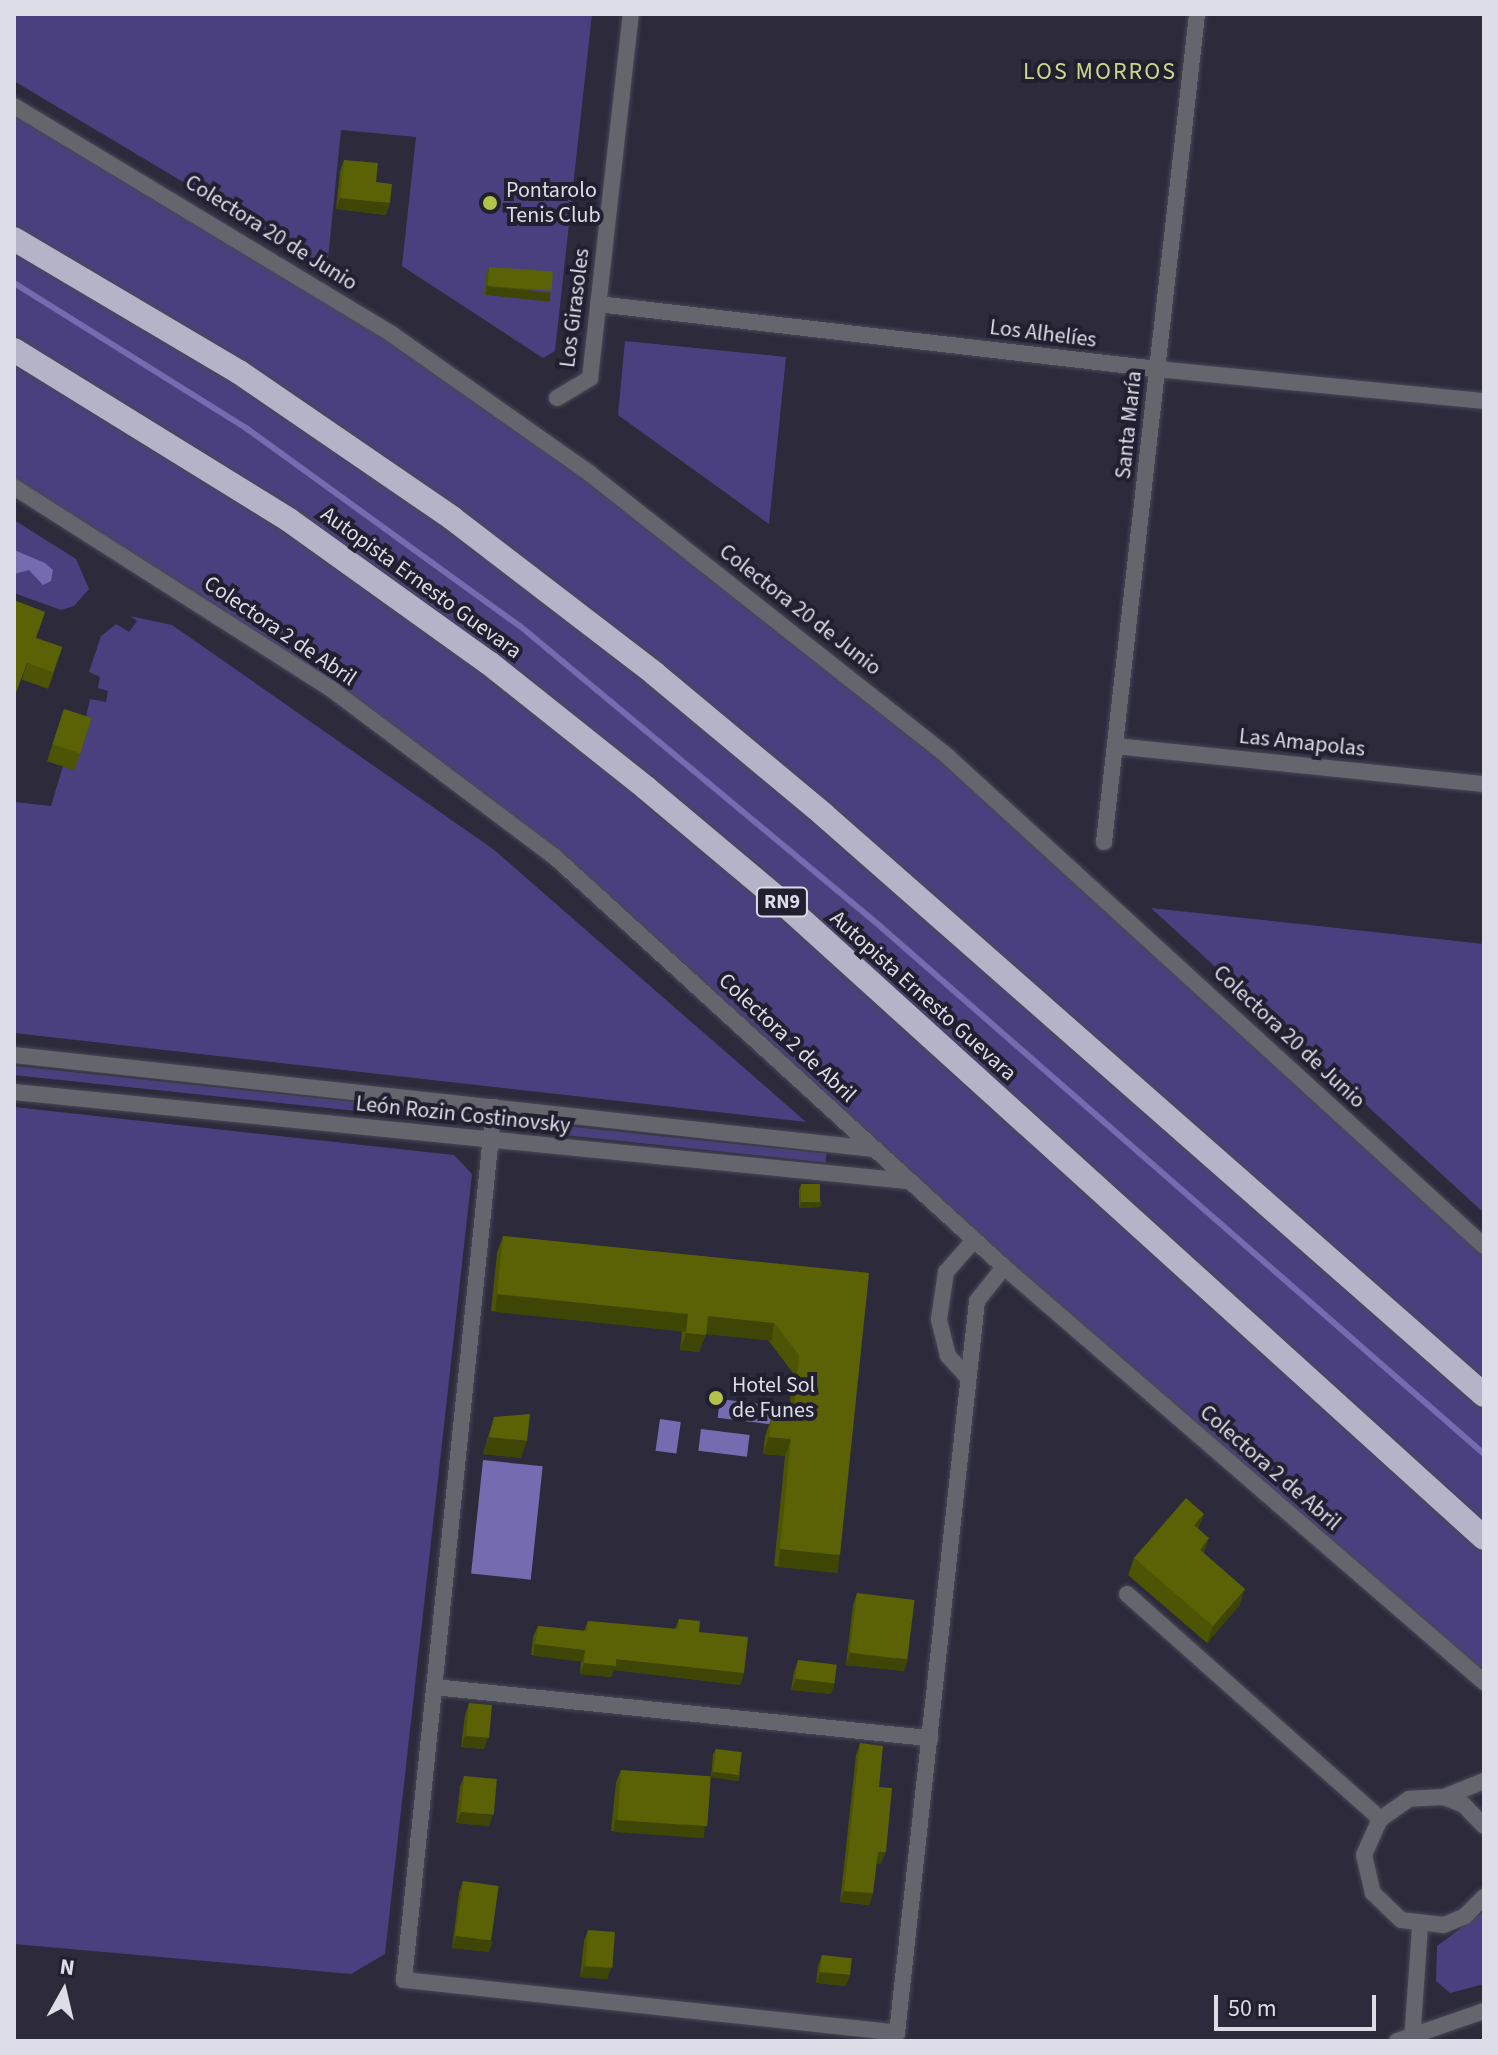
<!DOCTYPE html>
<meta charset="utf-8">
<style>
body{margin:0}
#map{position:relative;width:1498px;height:2055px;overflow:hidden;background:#2c2a3b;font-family:"Source Sans 3",sans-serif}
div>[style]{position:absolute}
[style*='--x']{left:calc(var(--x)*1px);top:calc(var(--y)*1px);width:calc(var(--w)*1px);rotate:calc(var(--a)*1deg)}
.green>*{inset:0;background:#4b407f;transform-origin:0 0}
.water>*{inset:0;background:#756bb1;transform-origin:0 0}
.stream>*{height:6px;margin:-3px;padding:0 3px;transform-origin:3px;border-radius:3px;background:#756bb1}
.roads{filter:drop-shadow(0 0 2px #484757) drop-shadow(0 0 2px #484757)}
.minor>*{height:16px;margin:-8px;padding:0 8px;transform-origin:8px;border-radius:8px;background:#65656e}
.motorway>*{height:24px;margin:-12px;padding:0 12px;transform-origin:12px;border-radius:12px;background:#b4b3c8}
.wall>*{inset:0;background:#4d5404;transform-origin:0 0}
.shaded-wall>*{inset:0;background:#3f4504;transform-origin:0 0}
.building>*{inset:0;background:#5a6205;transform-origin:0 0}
.dots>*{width:22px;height:22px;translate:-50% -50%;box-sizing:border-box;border:4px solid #222030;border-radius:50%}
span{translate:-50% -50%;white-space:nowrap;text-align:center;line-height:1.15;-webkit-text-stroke:8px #222030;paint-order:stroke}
.shield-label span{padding:2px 6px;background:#222030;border:2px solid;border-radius:6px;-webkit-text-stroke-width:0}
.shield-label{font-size:20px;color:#dddde8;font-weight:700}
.poi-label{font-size:22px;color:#dddde8}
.left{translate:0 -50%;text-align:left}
.street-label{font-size:22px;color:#dddde8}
.neighbourhood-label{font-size:24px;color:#ccd78a;letter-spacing:2px}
.frame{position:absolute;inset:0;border:16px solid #dddde8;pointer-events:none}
.north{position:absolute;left:24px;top:1951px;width:80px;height:80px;-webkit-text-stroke:6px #222030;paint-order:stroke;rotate:8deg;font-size:22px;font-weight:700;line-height:32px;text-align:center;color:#dddde8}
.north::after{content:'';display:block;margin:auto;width:28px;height:36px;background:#dddde8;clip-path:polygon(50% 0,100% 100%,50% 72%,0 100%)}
.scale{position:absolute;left:1214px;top:1995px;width:162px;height:36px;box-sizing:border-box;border:4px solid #dddde8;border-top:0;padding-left:10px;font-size:24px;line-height:28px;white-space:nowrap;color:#dddde8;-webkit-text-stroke:6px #222030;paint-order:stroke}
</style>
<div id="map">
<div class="green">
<i style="clip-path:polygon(14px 14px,592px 14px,555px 351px,543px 358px,402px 266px,416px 137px,341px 130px,327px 268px,14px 81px)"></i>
<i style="clip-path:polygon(14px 106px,480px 396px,947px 756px,1484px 1246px,1484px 1682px,1004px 1267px,556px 858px,331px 689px,14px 487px)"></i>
<i style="clip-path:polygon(625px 341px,786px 357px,769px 524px,618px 415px)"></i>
<i style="clip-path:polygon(14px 520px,76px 559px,89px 589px,74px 606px,61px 610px,14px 593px)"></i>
<i style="clip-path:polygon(130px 616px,172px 625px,493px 849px,806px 1122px,14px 1033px,14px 802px,51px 806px,63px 766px,74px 770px,90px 699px,106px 702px,108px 691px,98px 688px,100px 677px,89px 672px,101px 636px,116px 624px,129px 632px,137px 621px)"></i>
<i style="clip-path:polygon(1151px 908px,1484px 944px,1484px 1213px,1327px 1069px)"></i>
<i style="left:14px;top:1066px;width:436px;height:9px;rotate:6deg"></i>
<i style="clip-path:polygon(14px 1107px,454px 1155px,472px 1174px,385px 1954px,351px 1974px,14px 1944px)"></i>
<i style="left:536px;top:1123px;width:292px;height:9px;rotate:6deg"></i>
<i style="clip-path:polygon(1484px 1911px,1484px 1984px,1450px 1993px,1436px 1981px,1437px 1946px)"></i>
</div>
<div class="water">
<i style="clip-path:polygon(14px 550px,45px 563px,53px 570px,51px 581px,43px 585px,29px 570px,14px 574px)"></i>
<i style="left:720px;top:1399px;width:60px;height:19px;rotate:7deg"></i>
<i style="left:660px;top:1419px;width:21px;height:32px;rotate:8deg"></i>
<i style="left:701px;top:1429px;width:49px;height:22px;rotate:7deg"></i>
<i style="left:483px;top:1460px;width:60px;height:114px;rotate:6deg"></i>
</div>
<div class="stream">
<i style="--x:14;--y:283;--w:274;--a:32"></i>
<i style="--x:246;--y:428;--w:338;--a:35.9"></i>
<i style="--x:520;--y:626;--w:470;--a:39.8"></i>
<i style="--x:881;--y:927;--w:801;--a:41.15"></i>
</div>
<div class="roads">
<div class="minor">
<i style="--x:14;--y:106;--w:443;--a:31.1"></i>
<i style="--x:393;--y:335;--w:240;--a:35.1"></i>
<i style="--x:589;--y:473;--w:456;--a:38.3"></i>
<i style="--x:947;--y:756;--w:727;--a:42.38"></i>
<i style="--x:598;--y:304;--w:563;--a:6.63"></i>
<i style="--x:1157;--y:369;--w:329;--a:5.6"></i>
<i style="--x:557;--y:398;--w:39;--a:-31"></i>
<i style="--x:590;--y:378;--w:366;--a:-83.6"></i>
<i style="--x:14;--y:487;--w:376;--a:32.5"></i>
<i style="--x:331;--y:689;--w:281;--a:36.9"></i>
<i style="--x:556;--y:858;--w:607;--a:42.39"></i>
<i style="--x:1004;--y:1267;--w:635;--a:40.85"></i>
<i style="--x:1115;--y:746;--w:371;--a:5.9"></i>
<i style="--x:1104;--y:842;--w:833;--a:-83.59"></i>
<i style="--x:14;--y:1055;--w:865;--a:6.24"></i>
<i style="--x:14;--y:1092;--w:898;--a:5.69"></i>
<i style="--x:494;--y:1107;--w:878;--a:95.89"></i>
<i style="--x:404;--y:1980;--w:496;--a:6.1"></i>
<i style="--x:897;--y:2033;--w:736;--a:-83.76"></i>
<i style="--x:977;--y:1301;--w:43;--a:-51.5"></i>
<i style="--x:968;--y:1378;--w:30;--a:-132"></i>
<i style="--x:948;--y:1356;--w:38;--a:-104"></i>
<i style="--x:939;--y:1319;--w:48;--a:-81.5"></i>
<i style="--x:946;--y:1272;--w:43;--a:-48.8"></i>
<i style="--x:1127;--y:1594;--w:339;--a:41.6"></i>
<i style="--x:434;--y:1687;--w:499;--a:5.9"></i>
<i style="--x:1444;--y:1797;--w:43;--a:-21.8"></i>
<i style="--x:1484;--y:1826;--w:29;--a:-134"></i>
<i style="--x:1464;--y:1805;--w:22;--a:-158"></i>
<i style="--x:1444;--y:1797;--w:35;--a:177"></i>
<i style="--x:1409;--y:1799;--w:35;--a:145"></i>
<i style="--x:1380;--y:1819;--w:39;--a:114"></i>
<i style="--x:1364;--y:1855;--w:39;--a:77"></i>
<i style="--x:1373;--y:1893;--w:39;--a:44"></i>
<i style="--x:1401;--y:1920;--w:43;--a:6.6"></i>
<i style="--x:1444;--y:1925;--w:23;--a:-23"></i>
<i style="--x:1465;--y:1916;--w:27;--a:-45"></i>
<i style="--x:1397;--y:2041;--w:92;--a:-19"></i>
<i style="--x:1412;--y:2041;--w:115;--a:-86"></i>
</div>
<div class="motorway">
<i style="--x:14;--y:239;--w:261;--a:30.6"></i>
<i style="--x:239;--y:372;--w:258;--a:34.4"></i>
<i style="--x:452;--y:518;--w:256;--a:37.5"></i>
<i style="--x:655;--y:674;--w:220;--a:39.8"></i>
<i style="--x:824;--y:815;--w:879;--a:41.31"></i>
<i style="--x:14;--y:350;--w:323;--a:31.7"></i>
<i style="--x:289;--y:520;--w:246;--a:35.6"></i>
<i style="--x:489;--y:663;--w:201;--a:38.5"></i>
<i style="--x:646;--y:788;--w:179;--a:40"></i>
<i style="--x:783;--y:903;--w:946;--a:42.17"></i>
</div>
</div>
<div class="wall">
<i style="clip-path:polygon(344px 160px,376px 182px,386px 215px,336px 209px,340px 171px)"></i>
<i style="clip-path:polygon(489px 267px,548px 301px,484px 294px,486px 275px)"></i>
<i style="left:36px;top:638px;width:28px;height:44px;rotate:19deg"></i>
<i style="left:64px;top:709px;width:29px;height:55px;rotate:18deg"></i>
<i style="clip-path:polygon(801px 1184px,820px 1207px,799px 1208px,799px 1190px)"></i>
<i style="clip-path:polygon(503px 1236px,869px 1273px,834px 1572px,774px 1566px,785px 1456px,763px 1454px,765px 1436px,771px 1419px,788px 1421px,793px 1373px,768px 1340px,706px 1334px,699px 1352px,680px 1350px,682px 1331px,491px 1311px,497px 1253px)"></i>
<i style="clip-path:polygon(494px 1417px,521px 1458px,483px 1454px)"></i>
<i style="clip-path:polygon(1204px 1514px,1198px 1528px,1204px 1553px,1245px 1589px,1239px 1606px,1207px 1643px,1128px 1575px,1134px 1558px)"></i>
<i style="clip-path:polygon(857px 1593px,904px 1671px,846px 1665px,853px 1605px)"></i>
<i style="clip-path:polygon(679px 1619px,699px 1632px,744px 1673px,740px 1685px,614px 1670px,611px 1677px,580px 1674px,581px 1661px,531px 1655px,533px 1637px,538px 1626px,584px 1631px,588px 1621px,675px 1629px)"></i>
<i style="clip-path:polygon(798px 1660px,831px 1694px,791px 1690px,794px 1672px)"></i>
<i style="clip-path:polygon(469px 1703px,484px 1749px,461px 1747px,465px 1715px)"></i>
<i style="clip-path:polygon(860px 1743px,879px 1787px,881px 1864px,876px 1863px,873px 1893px,869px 1905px,840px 1902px,856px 1755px)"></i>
<i style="clip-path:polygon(716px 1749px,740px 1775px,738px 1781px,711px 1777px,713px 1754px)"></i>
<i style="clip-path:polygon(621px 1770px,701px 1837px,611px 1831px,616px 1782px)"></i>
<i style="clip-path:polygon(464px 1776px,489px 1826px,456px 1823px,460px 1787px)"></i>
<i style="clip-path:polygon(463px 1881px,489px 1952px,452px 1948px,459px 1893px)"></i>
<i style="clip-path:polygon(588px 1930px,611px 1968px,607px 1979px,580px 1977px,584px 1941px)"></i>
<i style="clip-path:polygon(822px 1955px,846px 1986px,816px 1983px,818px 1966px)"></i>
</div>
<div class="shaded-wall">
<i style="clip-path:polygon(340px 198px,390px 203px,386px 215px,336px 209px)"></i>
<i style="left:487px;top:286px;width:64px;height:9px;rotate:6deg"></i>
<i style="clip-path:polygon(801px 1202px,822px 1202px,820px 1207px,799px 1208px)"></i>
<i style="left:497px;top:1294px;width:192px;height:18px;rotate:6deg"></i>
<i style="left:708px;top:1316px;width:66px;height:18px;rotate:6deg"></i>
<i style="clip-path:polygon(686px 1333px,706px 1335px,699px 1352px,680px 1350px)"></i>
<i style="clip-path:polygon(489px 1437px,527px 1441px,521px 1458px,483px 1454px)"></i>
<i style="clip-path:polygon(769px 1437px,791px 1439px,785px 1456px,763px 1454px)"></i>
<i style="clip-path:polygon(1204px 1514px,1197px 1531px,1194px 1525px)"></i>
<i style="clip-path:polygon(1209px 1538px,1203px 1555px,1200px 1550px)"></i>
<i style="left:780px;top:1549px;width:60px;height:18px;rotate:6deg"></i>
<i style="clip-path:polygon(1245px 1589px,1239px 1606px,1207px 1643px,1213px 1626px)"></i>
<i style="left:535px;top:1644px;width:50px;height:12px;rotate:7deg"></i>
<i style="clip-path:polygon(850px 1653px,908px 1660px,904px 1671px,846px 1665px)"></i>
<i style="clip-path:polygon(616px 1659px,744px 1673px,740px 1685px,614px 1670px,611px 1677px,580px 1674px,584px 1663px)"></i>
<i style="clip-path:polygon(796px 1679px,835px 1683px,831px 1694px,791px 1690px)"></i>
<i style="clip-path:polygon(465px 1736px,488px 1738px,484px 1749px,461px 1747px)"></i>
<i style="clip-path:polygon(713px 1772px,740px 1775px,738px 1781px,711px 1777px)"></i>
<i style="clip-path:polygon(461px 1812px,493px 1815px,489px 1826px,456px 1823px)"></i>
<i style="left:615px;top:1820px;width:90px;height:12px;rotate:4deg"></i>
<i style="clip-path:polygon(878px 1852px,886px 1852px,881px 1864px,874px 1863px)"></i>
<i style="clip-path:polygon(844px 1891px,873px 1893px,869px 1905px,840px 1902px)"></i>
<i style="clip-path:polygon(456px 1936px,493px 1941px,489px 1952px,452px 1948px)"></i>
<i style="clip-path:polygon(584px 1966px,611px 1968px,607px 1979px,580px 1977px)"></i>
<i style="clip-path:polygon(820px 1972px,850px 1975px,846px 1986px,816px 1983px)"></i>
</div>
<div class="building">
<i style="clip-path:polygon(344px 160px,378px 163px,376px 182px,392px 184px,390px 203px,340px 198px)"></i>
<i style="left:489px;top:267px;width:64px;height:19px;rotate:4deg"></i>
<i style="clip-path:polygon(14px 600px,45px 612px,36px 638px,62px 647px,53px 672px,27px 663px,14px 698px)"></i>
<i style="left:64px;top:709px;width:29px;height:37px;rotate:18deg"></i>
<i style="left:801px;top:1184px;width:19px;height:18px"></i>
<i style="clip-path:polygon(503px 1236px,869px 1273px,840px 1555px,780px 1549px,791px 1439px,769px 1437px,771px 1419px,793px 1421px,799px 1355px,774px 1323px,708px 1316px,706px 1335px,686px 1333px,688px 1314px,497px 1294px)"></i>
<i style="clip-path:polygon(530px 1414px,527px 1441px,489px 1437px,494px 1417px)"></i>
<i style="clip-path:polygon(1186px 1498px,1204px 1514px,1194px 1525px,1209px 1538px,1200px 1550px,1245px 1589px,1213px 1626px,1134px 1558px)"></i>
<i style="left:857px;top:1593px;width:58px;height:60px;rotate:7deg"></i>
<i style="clip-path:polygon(679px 1619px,700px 1621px,699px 1632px,748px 1637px,744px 1673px,616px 1659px,616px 1666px,584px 1663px,585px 1650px,535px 1644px,538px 1626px,587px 1631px,588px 1621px,678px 1629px)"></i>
<i style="left:798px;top:1660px;width:39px;height:19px;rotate:7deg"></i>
<i style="left:469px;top:1703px;width:23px;height:33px;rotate:5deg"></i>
<i style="clip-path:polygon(860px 1743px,883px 1746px,879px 1787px,892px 1788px,886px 1852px,878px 1852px,873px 1893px,844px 1891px)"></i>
<i style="left:716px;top:1749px;width:26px;height:23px;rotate:7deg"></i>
<i style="left:621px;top:1770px;width:90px;height:50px;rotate:4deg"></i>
<i style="left:464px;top:1776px;width:33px;height:36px;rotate:5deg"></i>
<i style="left:463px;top:1881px;width:36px;height:55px;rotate:8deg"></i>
<i style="left:588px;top:1930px;width:27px;height:36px;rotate:4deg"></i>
<i style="left:822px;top:1955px;width:30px;height:17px;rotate:6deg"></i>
</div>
<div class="dots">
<i style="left:490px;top:203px;background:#b4c24a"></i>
<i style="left:716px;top:1398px;background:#b4c24a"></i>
</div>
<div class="shield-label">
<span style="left:782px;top:902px">RN9</span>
</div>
<div class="poi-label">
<span class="left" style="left:506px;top:203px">Pontarolo<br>Tenis Club</span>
<span class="left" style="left:732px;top:1398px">Hotel Sol<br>de Funes</span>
</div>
<div class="street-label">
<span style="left:271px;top:233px;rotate:32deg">Colectora 20 de Junio</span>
<span style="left:575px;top:308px;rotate:-83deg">Los Girasoles</span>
<span style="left:1043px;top:334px;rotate:7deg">Los Alhelíes</span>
<span style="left:1129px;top:425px;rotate:-84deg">Santa María</span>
<span style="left:421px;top:583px;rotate:36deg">Autopista Ernesto Guevara</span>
<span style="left:800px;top:610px;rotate:38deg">Colectora 20 de Junio</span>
<span style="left:280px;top:631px;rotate:34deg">Colectora 2 de Abril</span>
<span style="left:1302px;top:743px;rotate:6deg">Las Amapolas</span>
<span style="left:923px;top:996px;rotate:42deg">Autopista Ernesto Guevara</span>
<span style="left:1289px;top:1037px;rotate:43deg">Colectora 20 de Junio</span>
<span style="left:787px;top:1038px;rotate:43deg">Colectora 2 de Abril</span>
<span style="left:463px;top:1115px;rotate:6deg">León Rozin Costinovsky</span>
<span style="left:1270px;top:1468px;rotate:41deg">Colectora 2 de Abril</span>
</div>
<div class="neighbourhood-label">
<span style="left:1100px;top:72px">LOS MORROS</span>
</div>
<div class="frame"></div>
<div class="north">N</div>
<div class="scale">50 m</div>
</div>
